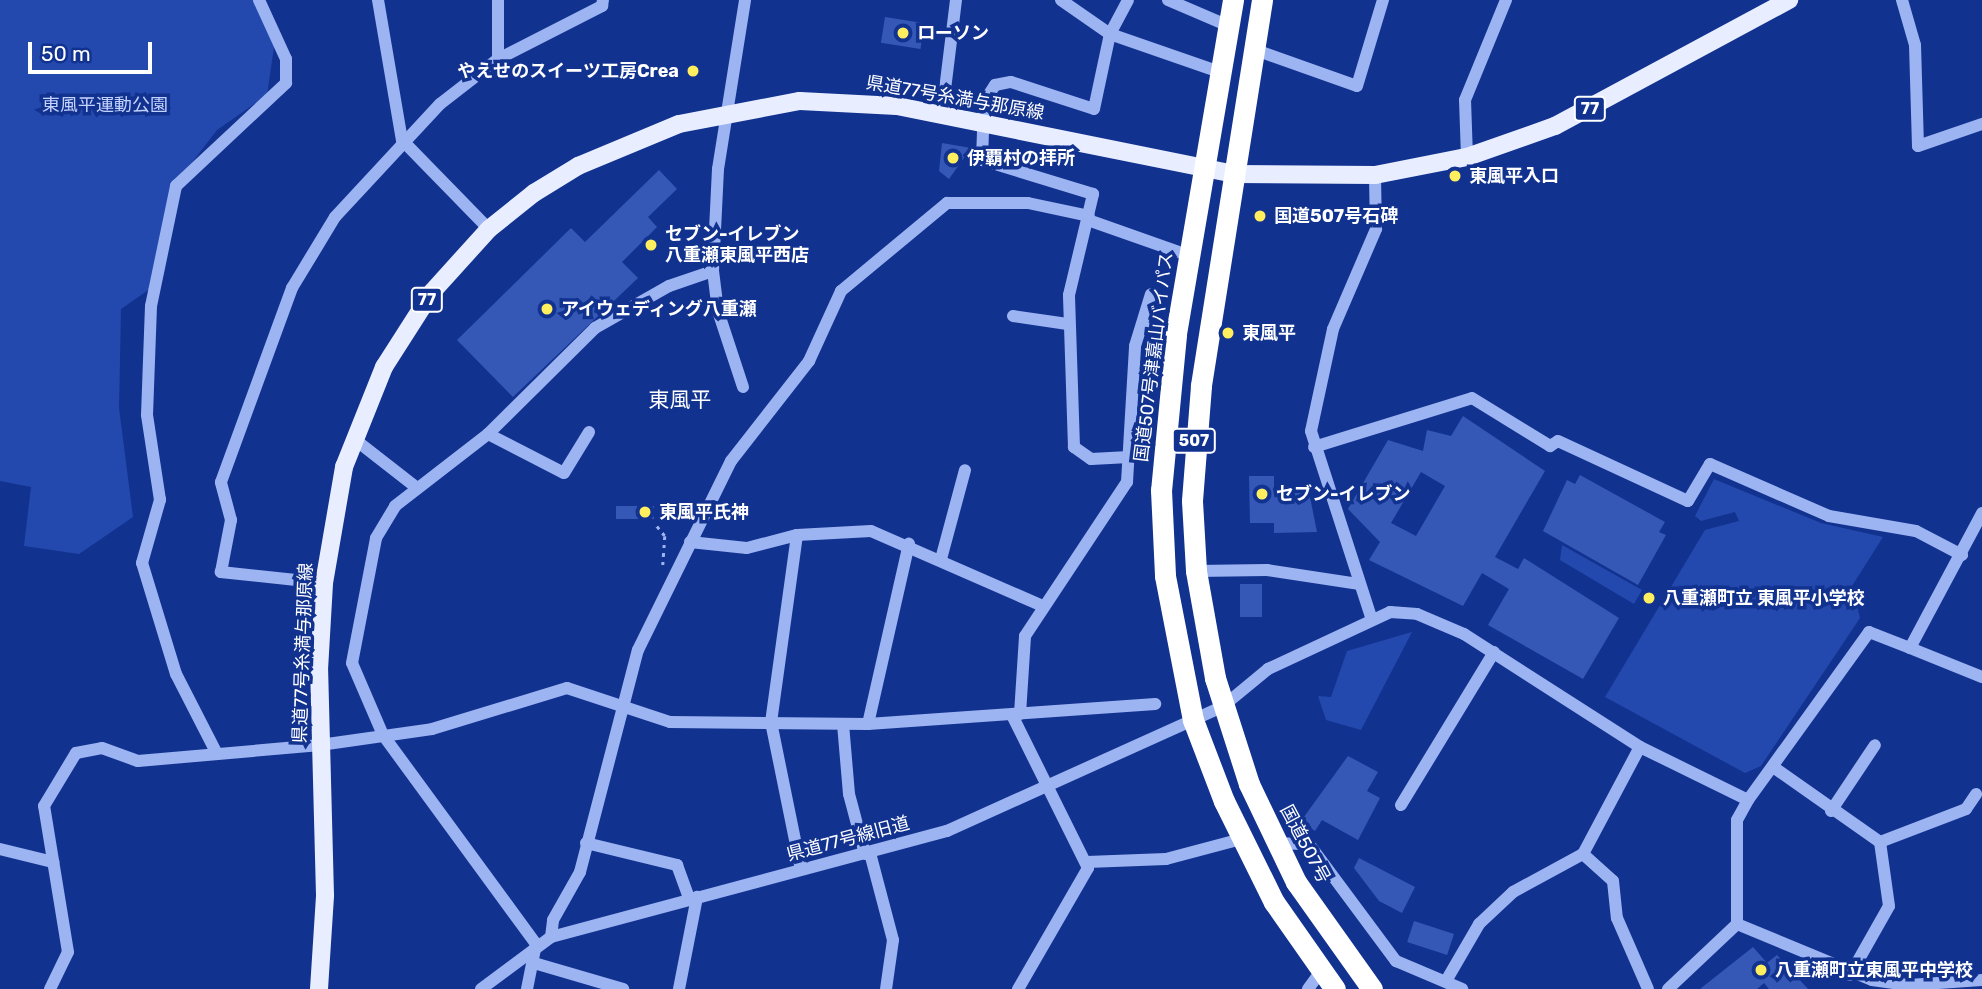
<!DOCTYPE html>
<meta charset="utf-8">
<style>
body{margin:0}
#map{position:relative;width:1982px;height:989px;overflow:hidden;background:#123290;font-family:Rubik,"Noto Sans JP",sans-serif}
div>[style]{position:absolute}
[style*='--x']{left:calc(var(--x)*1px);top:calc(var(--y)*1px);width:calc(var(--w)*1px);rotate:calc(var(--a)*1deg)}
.green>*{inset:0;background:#2349af}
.building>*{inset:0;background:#3558b7;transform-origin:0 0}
.path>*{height:2.5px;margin-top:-1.25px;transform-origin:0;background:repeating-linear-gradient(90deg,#9db4f2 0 3.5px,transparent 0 8.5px)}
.minor>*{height:12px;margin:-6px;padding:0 6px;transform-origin:6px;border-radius:6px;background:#9db4f2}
.major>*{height:18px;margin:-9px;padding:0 9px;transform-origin:9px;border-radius:9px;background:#e8edff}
.highway>*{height:21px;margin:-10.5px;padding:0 10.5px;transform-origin:10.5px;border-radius:10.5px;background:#fff}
.dots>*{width:19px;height:19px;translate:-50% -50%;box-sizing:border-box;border:4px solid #123290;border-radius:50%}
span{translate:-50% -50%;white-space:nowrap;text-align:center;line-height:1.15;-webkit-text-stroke:7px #123290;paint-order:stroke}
.shield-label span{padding:2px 5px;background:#123290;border:2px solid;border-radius:5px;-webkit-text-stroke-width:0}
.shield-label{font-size:16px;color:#fff;font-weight:700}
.poi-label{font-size:18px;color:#fff;font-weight:700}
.left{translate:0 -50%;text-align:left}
.right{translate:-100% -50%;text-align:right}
.street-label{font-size:18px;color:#fff}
.park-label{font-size:18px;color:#c4d3fd}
.quarter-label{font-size:21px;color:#fff}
.scale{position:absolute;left:28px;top:42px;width:124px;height:32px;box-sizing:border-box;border:4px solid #fff;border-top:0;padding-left:9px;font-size:21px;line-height:24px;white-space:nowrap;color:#fff;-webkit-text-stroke:5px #123290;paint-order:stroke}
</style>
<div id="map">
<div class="green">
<i style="clip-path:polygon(0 0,256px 0,274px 47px,267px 95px,217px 130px,170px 191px,157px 284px,121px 309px,119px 408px,133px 517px,79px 554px,24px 546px,31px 487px,0 481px)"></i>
<i style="clip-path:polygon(1714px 479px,1821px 523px,1883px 537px,1852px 586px,1860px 618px,1761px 766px,1745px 773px,1605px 697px,1705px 530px,1739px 521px,1735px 512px,1701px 521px,1695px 516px)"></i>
<i style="clip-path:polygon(1562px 545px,1642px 590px,1634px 604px,1560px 560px)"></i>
<i style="clip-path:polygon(1412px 632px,1361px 730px,1326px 720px,1318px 696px,1331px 697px,1347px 651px)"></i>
</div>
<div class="building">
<i style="left:885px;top:17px;width:40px;height:26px;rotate:9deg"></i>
<i style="clip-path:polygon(942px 143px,971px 148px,949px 179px,939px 171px)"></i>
<i style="clip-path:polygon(659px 170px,677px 189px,648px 217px,657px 227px,622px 262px,638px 278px,513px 397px,457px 340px,571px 228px,585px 242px)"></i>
<i style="clip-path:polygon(evenodd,1463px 416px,1545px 471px,1495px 557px,1518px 569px,1524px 558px,1619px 618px,1583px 679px,1488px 625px,1509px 589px,1482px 573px,1463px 606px,1369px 560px,1380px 542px,1348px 509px,1388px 440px,1423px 451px,1427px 430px,1451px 436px,1463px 416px,1421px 472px,1445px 486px,1416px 536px,1391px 523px,1421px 472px)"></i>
<i style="clip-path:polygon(1580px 475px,1665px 522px,1659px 532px,1666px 535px,1638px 585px,1543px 531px,1567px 480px,1575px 484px)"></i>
<i style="clip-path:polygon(1249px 476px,1274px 476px,1274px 493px,1309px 492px,1317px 532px,1274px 533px,1274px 523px,1250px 523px)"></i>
<i style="left:654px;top:506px;width:13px;height:38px;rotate:90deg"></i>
<i style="left:1240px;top:584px;width:22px;height:33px"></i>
<i style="clip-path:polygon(1348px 756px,1378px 772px,1367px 791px,1380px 798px,1358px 840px,1322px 820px,1315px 831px,1301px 821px)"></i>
<i style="clip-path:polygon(1359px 858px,1415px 887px,1402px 913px,1379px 901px,1354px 868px)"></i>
<i style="left:1414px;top:921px;width:42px;height:22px;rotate:18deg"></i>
<i style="clip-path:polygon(1753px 947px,1767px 963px,1777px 955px,1808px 989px,1769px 989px,1764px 983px,1757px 989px,1700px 989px)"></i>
</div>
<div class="path">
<i style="--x:657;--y:526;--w:13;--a:51"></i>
<i style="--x:665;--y:536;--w:30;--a:94"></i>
</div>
<div class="minor">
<i style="--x:378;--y:0;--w:142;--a:80.3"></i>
<i style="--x:402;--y:140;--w:124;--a:45.7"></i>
<i style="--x:498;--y:0;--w:59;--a:90"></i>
<i style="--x:1061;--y:0;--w:60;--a:34.8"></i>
<i style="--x:1110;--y:34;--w:38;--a:-62"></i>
<i style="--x:1168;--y:0;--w:66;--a:23.1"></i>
<i style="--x:1902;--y:0;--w:47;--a:73.9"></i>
<i style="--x:1915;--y:45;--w:101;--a:88.3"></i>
<i style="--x:1918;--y:146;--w:68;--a:-19"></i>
<i style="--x:1253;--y:49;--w:110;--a:19.6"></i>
<i style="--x:1357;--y:86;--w:90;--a:-73.2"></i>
<i style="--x:942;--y:114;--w:115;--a:-83"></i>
<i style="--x:1467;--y:157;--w:57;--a:-92"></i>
<i style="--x:1465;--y:100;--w:108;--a:-67.7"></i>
<i style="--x:1088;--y:220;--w:108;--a:19.4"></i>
<i style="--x:1013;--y:316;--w:55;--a:8.4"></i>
<i style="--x:1142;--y:327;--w:35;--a:13"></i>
<i style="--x:743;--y:387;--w:80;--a:-108.2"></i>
<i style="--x:718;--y:311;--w:40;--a:-97.1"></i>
<i style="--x:713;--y:271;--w:102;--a:-87.2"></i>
<i style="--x:718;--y:169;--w:171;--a:-80.9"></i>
<i style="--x:488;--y:434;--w:85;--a:27.2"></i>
<i style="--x:564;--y:473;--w:48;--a:-58.6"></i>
<i style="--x:353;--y:438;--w:80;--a:37.9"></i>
<i style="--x:1314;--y:447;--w:165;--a:-17.2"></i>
<i style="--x:1472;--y:398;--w:92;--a:31.6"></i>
<i style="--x:1550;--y:446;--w:9;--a:-32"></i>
<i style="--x:1558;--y:441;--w:143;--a:24.8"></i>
<i style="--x:1688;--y:501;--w:43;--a:-59.3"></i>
<i style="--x:1710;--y:464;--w:130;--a:23.6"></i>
<i style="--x:1829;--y:516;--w:88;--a:9.8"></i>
<i style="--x:1916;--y:531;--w:52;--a:27.6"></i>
<i style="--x:1129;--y:457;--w:38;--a:177"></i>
<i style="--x:1091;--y:459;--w:21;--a:-145"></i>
<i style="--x:1074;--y:447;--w:152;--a:-91.9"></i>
<i style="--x:1069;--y:295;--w:104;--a:-76.6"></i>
<i style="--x:1093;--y:194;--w:116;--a:-163"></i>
<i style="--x:982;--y:160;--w:58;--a:-88"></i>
<i style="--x:984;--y:102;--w:20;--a:-57"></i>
<i style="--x:995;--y:85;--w:16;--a:-11"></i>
<i style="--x:1011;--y:82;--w:87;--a:18"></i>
<i style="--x:1094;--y:109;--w:77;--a:-78"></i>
<i style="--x:1110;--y:34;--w:116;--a:19.1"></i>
<i style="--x:797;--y:535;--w:189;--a:97.9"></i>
<i style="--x:771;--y:722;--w:150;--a:78.5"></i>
<i style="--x:690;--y:542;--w:57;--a:6"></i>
<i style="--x:747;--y:548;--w:52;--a:-14.6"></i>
<i style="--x:797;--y:535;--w:74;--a:-3.1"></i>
<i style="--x:871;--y:531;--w:188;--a:23.6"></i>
<i style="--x:941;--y:559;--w:92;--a:-74.9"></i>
<i style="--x:1196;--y:571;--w:71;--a:-0.8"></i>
<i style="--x:1267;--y:570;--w:92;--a:8.7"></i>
<i style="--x:324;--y:583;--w:104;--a:-173.9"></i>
<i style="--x:221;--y:572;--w:53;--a:-79.1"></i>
<i style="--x:231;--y:520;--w:39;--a:-105"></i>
<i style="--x:221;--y:482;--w:207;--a:-69.9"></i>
<i style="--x:292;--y:288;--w:83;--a:-58.8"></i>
<i style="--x:335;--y:217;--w:154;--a:-47.1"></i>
<i style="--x:440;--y:104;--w:73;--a:-37.8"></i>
<i style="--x:498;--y:59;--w:117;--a:-27"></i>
<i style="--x:602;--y:6;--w:6;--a:-81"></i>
<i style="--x:1371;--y:617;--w:195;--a:-107.9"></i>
<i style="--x:1311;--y:431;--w:104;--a:-77.8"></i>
<i style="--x:1333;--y:329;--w:109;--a:-66.7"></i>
<i style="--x:1376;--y:229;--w:54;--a:-91.1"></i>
<i style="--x:1910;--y:648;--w:78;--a:21.9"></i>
<i style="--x:1020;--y:714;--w:78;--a:-86.3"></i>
<i style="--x:1025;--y:636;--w:185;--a:-56.5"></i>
<i style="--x:1127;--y:482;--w:136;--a:-86.6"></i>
<i style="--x:1135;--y:346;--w:54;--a:-72.9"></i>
<i style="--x:1012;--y:715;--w:171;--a:63.6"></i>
<i style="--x:1088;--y:868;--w:140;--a:120"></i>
<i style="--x:843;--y:724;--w:70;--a:85.1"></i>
<i style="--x:849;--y:794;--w:62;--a:75.1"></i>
<i style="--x:868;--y:724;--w:185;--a:-77.2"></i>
<i style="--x:216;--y:752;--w:88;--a:-117.1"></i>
<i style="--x:176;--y:674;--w:116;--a:-107"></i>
<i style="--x:142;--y:563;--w:66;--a:-74.1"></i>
<i style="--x:160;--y:500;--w:86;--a:-98.7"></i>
<i style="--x:147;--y:415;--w:109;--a:-87.9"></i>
<i style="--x:151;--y:306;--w:123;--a:-78.2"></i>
<i style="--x:176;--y:186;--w:151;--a:-43.1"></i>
<i style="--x:286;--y:83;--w:24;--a:-90"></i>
<i style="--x:286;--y:59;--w:65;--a:-114.6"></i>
<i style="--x:1776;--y:769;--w:127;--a:35.1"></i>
<i style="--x:1880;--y:842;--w:92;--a:-21"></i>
<i style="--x:1966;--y:809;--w:18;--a:-56"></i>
<i style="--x:1401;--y:805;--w:179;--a:-58.7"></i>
<i style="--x:1831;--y:811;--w:79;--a:-56.3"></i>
<i style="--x:586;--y:843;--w:94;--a:13.6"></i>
<i style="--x:677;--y:865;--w:37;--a:70"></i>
<i style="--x:1276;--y:843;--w:33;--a:2"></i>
<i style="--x:1309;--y:844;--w:146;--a:53.4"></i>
<i style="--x:1396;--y:961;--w:72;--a:23"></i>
<i style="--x:0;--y:849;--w:55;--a:13.8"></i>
<i style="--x:870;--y:853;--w:90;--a:75.2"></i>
<i style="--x:893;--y:940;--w:49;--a:98.1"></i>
<i style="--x:1583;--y:854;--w:121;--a:-62"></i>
<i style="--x:1087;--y:862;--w:79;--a:-2.2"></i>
<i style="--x:1166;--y:859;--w:78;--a:-14.9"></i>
<i style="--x:1737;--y:924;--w:146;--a:22.5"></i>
<i style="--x:1872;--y:980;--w:37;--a:8"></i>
<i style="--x:1909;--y:985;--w:73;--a:-3.9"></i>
<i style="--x:551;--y:937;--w:17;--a:-83"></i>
<i style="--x:553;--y:920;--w:55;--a:-60.6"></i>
<i style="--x:580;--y:872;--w:229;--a:-75.4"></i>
<i style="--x:638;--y:650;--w:211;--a:-63.8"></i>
<i style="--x:731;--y:461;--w:127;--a:-52"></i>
<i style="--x:809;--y:361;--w:77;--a:-65.4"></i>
<i style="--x:841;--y:291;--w:138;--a:-39.7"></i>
<i style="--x:947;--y:203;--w:81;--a:0"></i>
<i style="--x:1028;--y:203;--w:62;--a:12"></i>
<i style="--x:534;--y:963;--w:93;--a:16.3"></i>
<i style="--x:1850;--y:975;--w:79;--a:-60.5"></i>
<i style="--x:1889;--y:906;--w:65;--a:-98"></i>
<i style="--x:1446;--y:981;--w:66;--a:-59.9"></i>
<i style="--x:1479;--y:924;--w:47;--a:-43.3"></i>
<i style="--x:1513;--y:892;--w:80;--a:-28.5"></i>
<i style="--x:1583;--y:854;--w:40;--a:42"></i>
<i style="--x:1613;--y:881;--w:37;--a:84"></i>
<i style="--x:1617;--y:918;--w:77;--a:66.4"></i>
<i style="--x:50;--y:989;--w:41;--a:-64.1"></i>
<i style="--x:68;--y:952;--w:148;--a:-99.3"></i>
<i style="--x:44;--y:806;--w:62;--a:-58.9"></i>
<i style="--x:76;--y:753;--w:26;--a:-11"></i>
<i style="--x:102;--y:748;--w:38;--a:20"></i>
<i style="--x:138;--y:761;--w:183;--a:-5"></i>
<i style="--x:320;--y:745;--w:113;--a:-8.1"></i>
<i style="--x:432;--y:729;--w:141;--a:-16.9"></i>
<i style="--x:567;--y:688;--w:108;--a:18.3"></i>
<i style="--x:670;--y:722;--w:198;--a:0.6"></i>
<i style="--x:868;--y:724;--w:288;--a:-4"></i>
<i style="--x:481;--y:989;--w:87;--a:-36.6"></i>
<i style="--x:551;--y:937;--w:410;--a:-15"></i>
<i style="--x:947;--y:831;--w:302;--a:-24.3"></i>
<i style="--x:1222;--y:707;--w:60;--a:-39.6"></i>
<i style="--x:1268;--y:669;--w:135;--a:-25"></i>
<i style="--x:1390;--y:612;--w:27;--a:4"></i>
<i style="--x:1417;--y:614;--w:51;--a:23.1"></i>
<i style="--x:1464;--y:634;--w:209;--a:32.7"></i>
<i style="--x:1640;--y:747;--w:120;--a:26.1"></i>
<i style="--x:527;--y:989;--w:46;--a:-78.7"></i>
<i style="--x:536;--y:944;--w:259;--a:-126.2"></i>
<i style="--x:383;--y:735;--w:78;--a:-113.3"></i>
<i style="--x:352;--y:663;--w:127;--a:-79.1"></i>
<i style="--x:376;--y:538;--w:37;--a:-59"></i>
<i style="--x:395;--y:506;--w:118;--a:-37.7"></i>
<i style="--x:488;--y:434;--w:151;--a:-44.7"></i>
<i style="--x:595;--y:328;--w:85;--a:-29.6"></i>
<i style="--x:669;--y:286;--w:46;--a:-18.8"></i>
<i style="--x:679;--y:989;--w:94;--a:-78.9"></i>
<i style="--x:1308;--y:989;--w:22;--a:-54"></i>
<i style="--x:1668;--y:989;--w:95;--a:-43.3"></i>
<i style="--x:1737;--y:924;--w:104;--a:-90"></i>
<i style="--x:1737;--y:820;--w:23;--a:-61"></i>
<i style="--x:1748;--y:800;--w:207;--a:-54.2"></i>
<i style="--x:1869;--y:632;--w:44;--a:21.3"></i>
<i style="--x:1910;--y:648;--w:153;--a:-61.9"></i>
</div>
<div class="major">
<i style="--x:319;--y:989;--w:94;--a:-86.3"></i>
<i style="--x:325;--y:895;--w:225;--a:-91.5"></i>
<i style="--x:319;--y:670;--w:87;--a:-86.7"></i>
<i style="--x:324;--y:583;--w:118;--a:-80.2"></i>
<i style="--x:344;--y:467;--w:108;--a:-68.2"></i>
<i style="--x:384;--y:367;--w:89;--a:-57.4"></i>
<i style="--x:432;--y:292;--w:85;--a:-47.9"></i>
<i style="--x:489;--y:229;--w:58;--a:-38.7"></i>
<i style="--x:534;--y:193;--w:52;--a:-31.5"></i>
<i style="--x:578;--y:166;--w:109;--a:-22.6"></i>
<i style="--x:679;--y:124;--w:123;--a:-10.8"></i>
<i style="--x:800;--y:101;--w:97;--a:3"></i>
<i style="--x:897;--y:106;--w:343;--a:11.4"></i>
<i style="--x:1233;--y:174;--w:142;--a:0.4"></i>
<i style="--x:1375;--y:175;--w:94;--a:-11.1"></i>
<i style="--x:1467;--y:157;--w:93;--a:-19.4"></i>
<i style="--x:1555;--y:126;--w:266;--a:-28.3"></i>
</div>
<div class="highway">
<i style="--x:1233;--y:0;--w:340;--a:99.7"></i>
<i style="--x:1176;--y:335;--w:156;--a:95.5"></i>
<i style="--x:1161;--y:490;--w:86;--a:87.3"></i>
<i style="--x:1165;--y:576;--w:147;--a:79"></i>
<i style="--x:1193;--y:720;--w:87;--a:69.1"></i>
<i style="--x:1224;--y:801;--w:113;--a:63.7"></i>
<i style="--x:1274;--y:902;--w:106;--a:55"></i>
<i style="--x:1262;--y:0;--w:391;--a:99"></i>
<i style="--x:1201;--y:386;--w:115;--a:94.5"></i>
<i style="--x:1192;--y:501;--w:70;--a:86.7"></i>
<i style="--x:1196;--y:571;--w:109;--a:79.9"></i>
<i style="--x:1215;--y:678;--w:111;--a:72.2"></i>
<i style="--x:1249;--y:784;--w:109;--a:64.4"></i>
<i style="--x:1296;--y:882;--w:131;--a:54.6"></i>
</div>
<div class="dots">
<i style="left:903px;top:33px;background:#ffee5e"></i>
<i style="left:693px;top:71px;background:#ffee5e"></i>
<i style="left:953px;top:158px;background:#ffee5e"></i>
<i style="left:1455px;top:176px;background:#ffee5e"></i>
<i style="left:1260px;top:216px;background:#ffee5e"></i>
<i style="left:651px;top:245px;background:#ffee5e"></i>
<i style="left:547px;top:309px;background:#ffee5e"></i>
<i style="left:1228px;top:333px;background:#ffee5e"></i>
<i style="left:1262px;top:494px;background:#ffee5e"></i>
<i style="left:645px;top:512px;background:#ffee5e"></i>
<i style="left:1649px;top:598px;background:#ffee5e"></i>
<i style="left:1761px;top:970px;background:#ffee5e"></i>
</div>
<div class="shield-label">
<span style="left:1590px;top:109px">77</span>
<span style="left:427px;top:300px">77</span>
<span style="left:1194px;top:441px">507</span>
</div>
<div class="poi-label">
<span class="left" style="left:917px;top:33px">ローソン</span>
<span class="right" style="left:679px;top:71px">やえせのスイーツ工房Crea</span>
<span class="left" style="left:967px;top:158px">伊覇村の拝所</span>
<span class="left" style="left:1469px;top:176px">東風平入口</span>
<span class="left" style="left:1274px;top:216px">国道507号石碑</span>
<span class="left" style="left:665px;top:245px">セブン-イレブン<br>八重瀬東風平西店</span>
<span class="left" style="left:561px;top:309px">アイウェディング八重瀬</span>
<span class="left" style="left:1242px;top:333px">東風平</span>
<span class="left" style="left:1276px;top:494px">セブン-イレブン</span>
<span class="left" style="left:659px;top:512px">東風平氏神</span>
<span class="left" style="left:1663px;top:598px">八重瀬町立 東風平小学校</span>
<span class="left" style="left:1775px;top:970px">八重瀬町立東風平中学校</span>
</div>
<div class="street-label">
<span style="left:955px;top:98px;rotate:10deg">県道77号糸満与那原線</span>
<span style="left:1154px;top:357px;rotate:-83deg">国道507号津嘉山バイパス</span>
<span style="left:303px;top:653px;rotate:-88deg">県道77号糸満与那原線</span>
<span style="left:848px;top:839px;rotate:-15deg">県道77号線旧道</span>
<span style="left:1305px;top:844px;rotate:62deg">国道507号</span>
</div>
<div class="park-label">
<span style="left:105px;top:105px">東風平運動公園</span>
</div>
<div class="quarter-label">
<span style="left:680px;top:400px">東風平</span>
</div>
<div class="scale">50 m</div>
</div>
